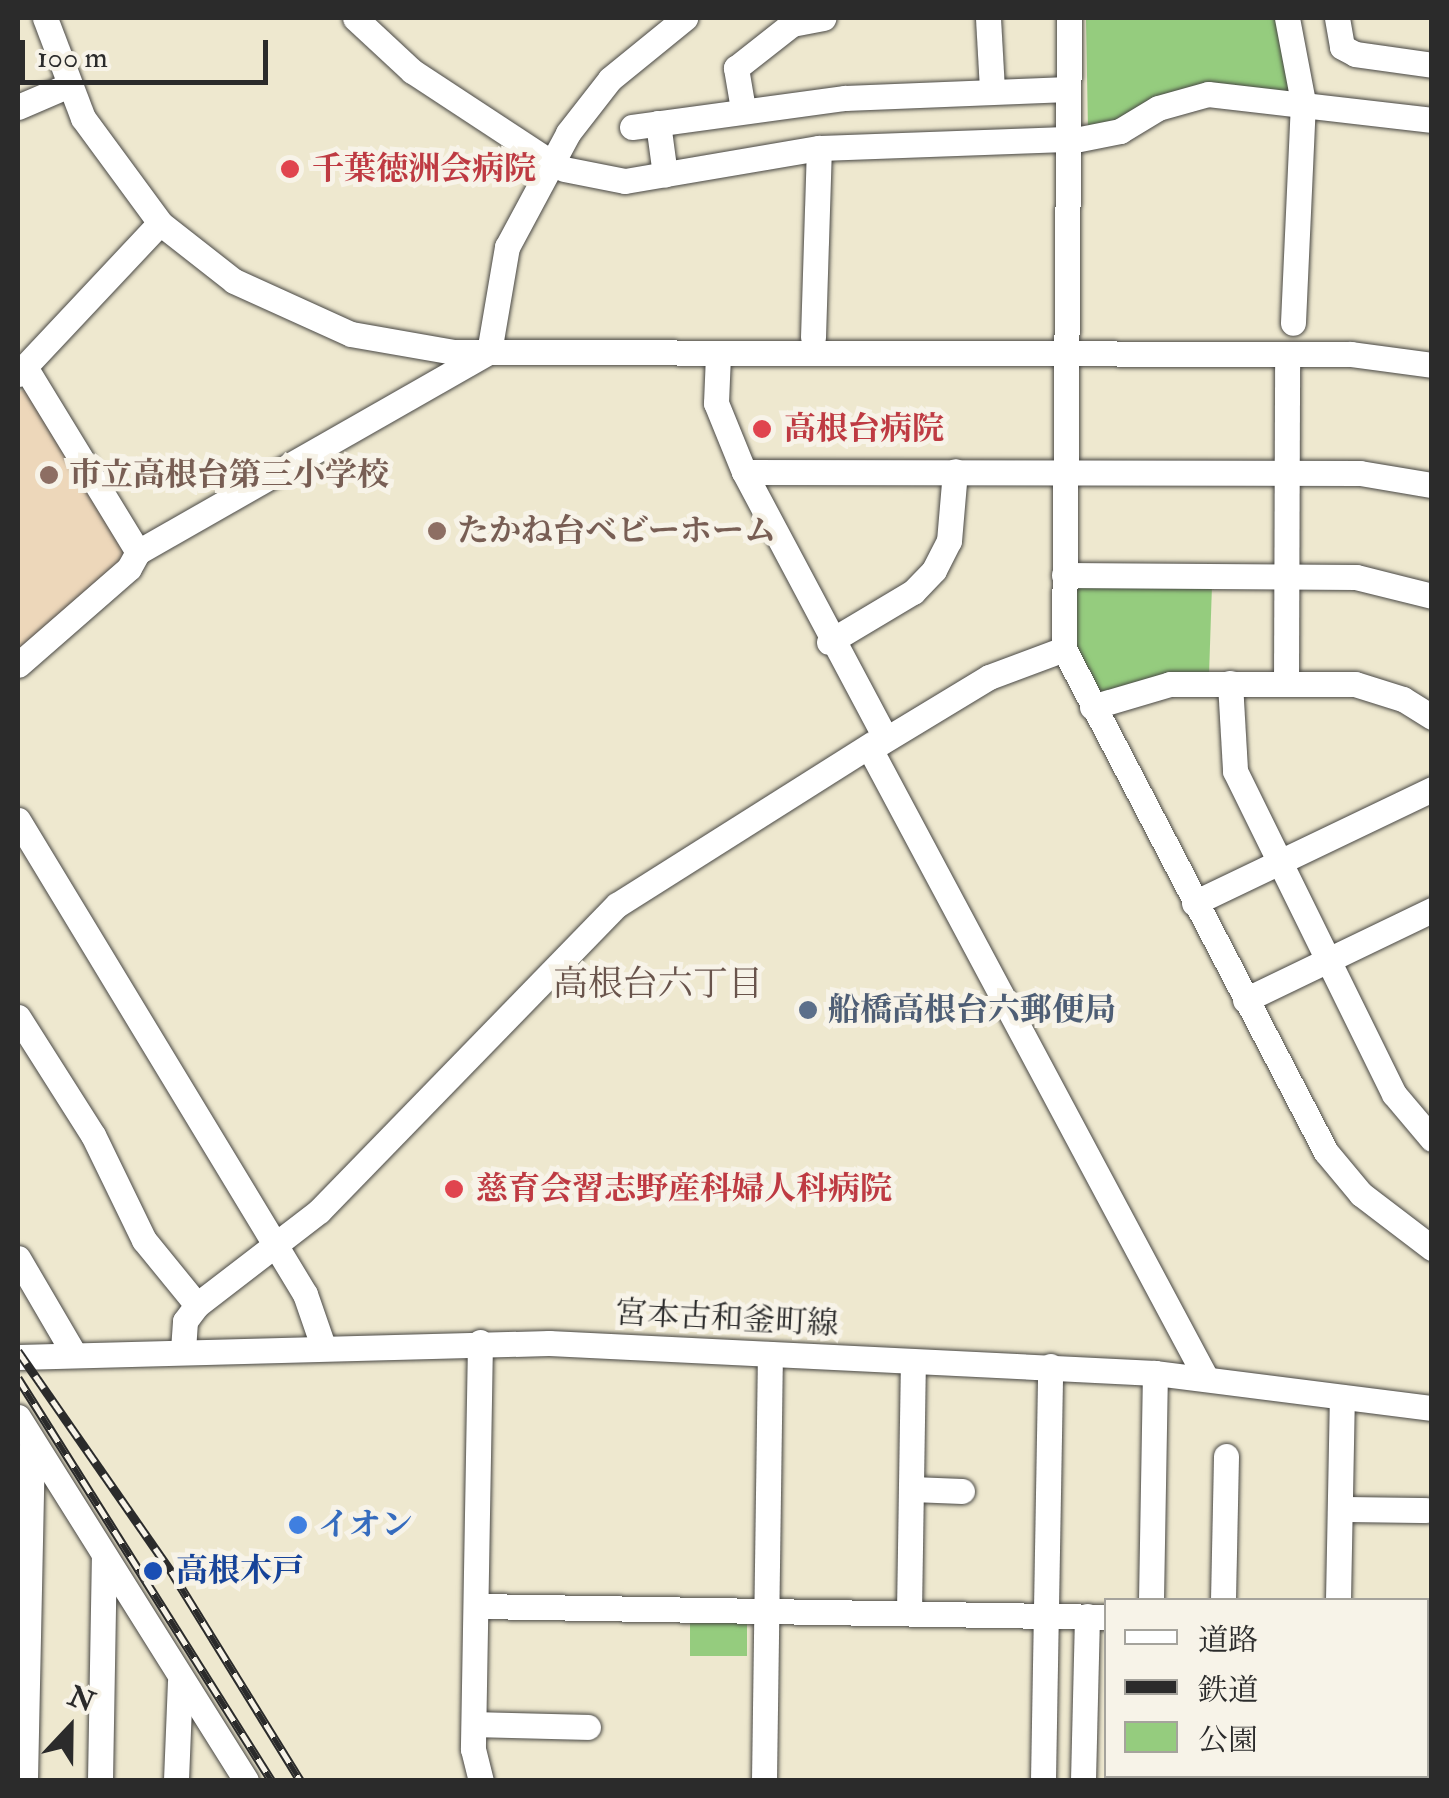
<!DOCTYPE html>
<meta charset="utf-8">
<style>
body{margin:0}
#map{position:relative;width:1449px;height:1798px;overflow:hidden;background:#eee8cf;font-family:"IM FELL Double Pica","Noto Serif JP",serif}
div>[style]{position:absolute}
[style*='--x']{left:calc(var(--x)*1px);top:calc(var(--y)*1px);width:calc(var(--w)*1px);rotate:calc(var(--a)*1deg)}
.built>*{inset:0;background:#edd7ba}
.green>*{inset:0;background:#95cc7e;transform-origin:0 0}
.roads{filter:drop-shadow(0 0 2px #484744) drop-shadow(0 0 2px #484744)}
.minor>*{height:25px;margin:-12.5px;padding:0 12.5px;transform-origin:12.5px;border-radius:12.5px;background:#fff}
.rail>*{height:9px;margin-top:-4.5px;transform-origin:0;background:repeating-linear-gradient(90deg,#f7f3e8 0 15px,#2b2b2b 0 30px);box-sizing:border-box;border-block:2px solid #2b2b2b}
.dots>*{width:28px;height:28px;translate:-50% -50%;box-sizing:border-box;border:5px solid #f7f3e8;border-radius:50%}
span{translate:-50% -50%;white-space:nowrap;text-align:center;line-height:1.15;-webkit-text-stroke:10px #f7f3e8;paint-order:stroke}
.health-label{font-size:32px;color:#be3a42;font-weight:700}
.left{translate:0 -50%;text-align:left}
.education-label{font-size:32px;color:#785e54;font-weight:700}
.service-label{font-size:32px;color:#4e5e75;font-weight:700}
.street-label{font-size:32px;color:#2b2b2b}
.shop-label{font-size:32px;color:#366cbe;font-weight:700}
.transit-label{font-size:32px;color:#164399;font-weight:700}
.neighbourhood-label{font-size:35px;color:#69544c}
.frame{position:absolute;inset:0;border:20px solid #2b2b2b;pointer-events:none}
.legend{position:absolute;left:1104px;top:1598px;width:325px;height:180px;box-sizing:border-box;background:#f7f3e8;border:2px solid #a5a39c;margin:0;padding:12px 18px;list-style:none;font-size:30px;color:#2b2b2b}
.legend li{display:flex;align-items:center;gap:20px;height:50px}
.legend b{width:50px;border:2px solid #a5a39c}
.north{position:absolute;left:20px;top:1678px;width:100px;height:100px;-webkit-text-stroke:8px #f7f3e8;paint-order:stroke;rotate:22deg;font-size:28px;font-weight:700;line-height:40px;text-align:center;color:#2b2b2b}
.north::after{content:'';display:block;margin:auto;width:35px;height:45px;background:#2b2b2b;clip-path:polygon(50% 0,100% 100%,50% 72%,0 100%)}
.scale{position:absolute;left:20px;top:40px;width:248px;height:45px;box-sizing:border-box;border:5px solid #2b2b2b;border-top:0;padding-left:12px;font-size:30px;line-height:35px;white-space:nowrap;color:#2b2b2b;-webkit-text-stroke:8px #f7f3e8;paint-order:stroke}
</style>
<div id="map">
<div class="built">
<i style="clip-path:polygon(29px 389px,129px 558px,18px 652px,18px 392px)"></i>
</div>
<div class="green">
<i style="clip-path:polygon(1086px 18px,1278px 18px,1294px 93px,1240px 86px,1088px 131px)"></i>
<i style="clip-path:polygon(1079px 583px,1212px 585px,1209px 675px,1102px 693px,1091px 687px,1071px 646px,1070px 590px)"></i>
<i style="left:690px;top:1620px;width:57px;height:36px"></i>
<i style="clip-path:polygon(1426px 1631px,1431px 1780px,1348px 1780px,1426px 1776px)"></i>
</div>
<div class="roads">
<div class="minor">
<i style="--x:45;--y:18;--w:107;--a:69.2"></i>
<i style="--x:83;--y:118;--w:130;--a:53.7"></i>
<i style="--x:160;--y:223;--w:94;--a:38.1"></i>
<i style="--x:234;--y:281;--w:128;--a:24.4"></i>
<i style="--x:351;--y:334;--w:105;--a:9.9"></i>
<i style="--x:454;--y:352;--w:897;--a:0.13"></i>
<i style="--x:1351;--y:354;--w:82;--a:7.7"></i>
<i style="--x:355;--y:18;--w:78;--a:42.9"></i>
<i style="--x:412;--y:71;--w:168;--a:33.3"></i>
<i style="--x:988;--y:18;--w:72;--a:86.8"></i>
<i style="--x:1069;--y:18;--w:631;--a:90.45"></i>
<i style="--x:1064;--y:649;--w:567;--a:62.49"></i>
<i style="--x:1326;--y:1152;--w:55;--a:50.2"></i>
<i style="--x:1361;--y:1194;--w:89;--a:37.3"></i>
<i style="--x:1287;--y:18;--w:86;--a:79.2"></i>
<i style="--x:1303;--y:102;--w:221;--a:92.6"></i>
<i style="--x:1337;--y:18;--w:29;--a:80"></i>
<i style="--x:1342;--y:47;--w:15;--a:28"></i>
<i style="--x:1355;--y:54;--w:78;--a:8.1"></i>
<i style="--x:18;--y:107;--w:53;--a:-23.2"></i>
<i style="--x:743;--y:109;--w:42;--a:-99.7"></i>
<i style="--x:736;--y:68;--w:71;--a:-38.2"></i>
<i style="--x:792;--y:24;--w:32;--a:-11"></i>
<i style="--x:658;--y:123;--w:52;--a:82.3"></i>
<i style="--x:632;--y:127;--w:215;--a:-7.8"></i>
<i style="--x:845;--y:98;--w:223;--a:-2.3"></i>
<i style="--x:1080;--y:139;--w:41;--a:-11.3"></i>
<i style="--x:1120;--y:131;--w:44;--a:-31.2"></i>
<i style="--x:1158;--y:108;--w:52;--a:-15.6"></i>
<i style="--x:1208;--y:94;--w:226;--a:6.6"></i>
<i style="--x:564;--y:169;--w:62;--a:11.1"></i>
<i style="--x:625;--y:181;--w:197;--a:-9.7"></i>
<i style="--x:819;--y:148;--w:241;--a:-2.1"></i>
<i style="--x:813;--y:337;--w:189;--a:-88.2"></i>
<i style="--x:718;--y:355;--w:48;--a:92.4"></i>
<i style="--x:716;--y:403;--w:74;--a:67.9"></i>
<i style="--x:744;--y:472;--w:300;--a:62"></i>
<i style="--x:25;--y:367;--w:217;--a:58.6"></i>
<i style="--x:18;--y:374;--w:207;--a:-46.8"></i>
<i style="--x:744;--y:472;--w:616;--a:0.09"></i>
<i style="--x:1360;--y:473;--w:73;--a:9.5"></i>
<i style="--x:1064;--y:575;--w:292;--a:0.4"></i>
<i style="--x:1356;--y:577;--w:78;--a:14"></i>
<i style="--x:829;--y:642;--w:98;--a:-30.8"></i>
<i style="--x:913;--y:592;--w:30;--a:-46"></i>
<i style="--x:934;--y:570;--w:33;--a:-63"></i>
<i style="--x:949;--y:541;--w:70;--a:-85.1"></i>
<i style="--x:1064;--y:649;--w:80;--a:159.5"></i>
<i style="--x:989;--y:677;--w:139;--a:148.8"></i>
<i style="--x:870;--y:749;--w:713;--a:61.89"></i>
<i style="--x:18;--y:665;--w:147;--a:-41.1"></i>
<i style="--x:129;--y:568;--w:18;--a:-61"></i>
<i style="--x:138;--y:552;--w:404;--a:-29.7"></i>
<i style="--x:489;--y:352;--w:107;--a:-80.3"></i>
<i style="--x:507;--y:247;--w:129;--a:-61.8"></i>
<i style="--x:568;--y:133;--w:68;--a:-52.1"></i>
<i style="--x:610;--y:79;--w:97;--a:-39.1"></i>
<i style="--x:1230;--y:683;--w:88;--a:86.7"></i>
<i style="--x:1235;--y:771;--w:360;--a:63.8"></i>
<i style="--x:1394;--y:1094;--w:59;--a:49.8"></i>
<i style="--x:1286;--y:683;--w:329;--a:-89.8"></i>
<i style="--x:1092;--y:707;--w:81;--a:-16.4"></i>
<i style="--x:1170;--y:684;--w:185;--a:0"></i>
<i style="--x:1355;--y:684;--w:50;--a:17.4"></i>
<i style="--x:1403;--y:699;--w:34;--a:32"></i>
<i style="--x:18;--y:820;--w:554;--a:58.81"></i>
<i style="--x:305;--y:1294;--w:55;--a:70.9"></i>
<i style="--x:1194;--y:903;--w:264;--a:-25.6"></i>
<i style="--x:1245;--y:1000;--w:208;--a:-25.7"></i>
<i style="--x:18;--y:1017;--w:140;--a:57.6"></i>
<i style="--x:93;--y:1135;--w:117;--a:64.1"></i>
<i style="--x:144;--y:1240;--w:84;--a:50.8"></i>
<i style="--x:18;--y:1258;--w:111;--a:59.7"></i>
<i style="--x:480;--y:1342;--w:407;--a:91"></i>
<i style="--x:473;--y:1749;--w:32;--a:76"></i>
<i style="--x:183;--y:1350;--w:29;--a:-86"></i>
<i style="--x:185;--y:1321;--w:20;--a:-53"></i>
<i style="--x:197;--y:1305;--w:154;--a:-37.6"></i>
<i style="--x:319;--y:1211;--w:427;--a:-45.8"></i>
<i style="--x:617;--y:905;--w:302;--a:-32.3"></i>
<i style="--x:18;--y:1357;--w:531;--a:-1.51"></i>
<i style="--x:549;--y:1343;--w:607;--a:2.83"></i>
<i style="--x:1155;--y:1373;--w:279;--a:7.2"></i>
<i style="--x:18;--y:1417;--w:429;--a:57.9"></i>
<i style="--x:912;--y:1489;--w:50;--a:2.3"></i>
<i style="--x:1340;--y:1509;--w:86;--a:0.7"></i>
<i style="--x:1151;--y:1600;--w:227;--a:-89"></i>
<i style="--x:1223;--y:1600;--w:144;--a:-88.8"></i>
<i style="--x:1338;--y:1600;--w:203;--a:-88.9"></i>
<i style="--x:478;--y:1606;--w:628;--a:1"></i>
<i style="--x:909;--y:1612;--w:249;--a:-89.1"></i>
<i style="--x:1426;--y:1625;--w:6;--a:0"></i>
<i style="--x:474;--y:1724;--w:114;--a:1.5"></i>
<i style="--x:25;--y:1780;--w:339;--a:-88.8"></i>
<i style="--x:100;--y:1780;--w:223;--a:-89"></i>
<i style="--x:176;--y:1780;--w:98;--a:-87.7"></i>
<i style="--x:764;--y:1780;--w:426;--a:-89.2"></i>
<i style="--x:1043;--y:1780;--w:414;--a:-89"></i>
<i style="--x:1083;--y:1780;--w:164;--a:-88.6"></i>
<i style="--x:1147;--y:1780;--w:4;--a:-90"></i>
<i style="--x:1335;--y:1780;--w:4;--a:-90"></i>
</div>
</div>
<div class="rail">
<i style="--x:18;--y:1351;--w:268;--a:55.2"></i>
<i style="--x:171;--y:1571;--w:246;--a:58.3"></i>
<i style="--x:18;--y:1378;--w:475;--a:57.8"></i>
</div>
<div class="dots">
<i style="left:290px;top:169px;background:#e0444e"></i>
<i style="left:762px;top:429px;background:#e0444e"></i>
<i style="left:49px;top:475px;background:#8d6e63"></i>
<i style="left:437px;top:531px;background:#8d6e63"></i>
<i style="left:808px;top:1010px;background:#5c6f8a"></i>
<i style="left:454px;top:1189px;background:#e0444e"></i>
<i style="left:298px;top:1525px;background:#3f7fe0"></i>
<i style="left:153px;top:1571px;background:#1a4fb4"></i>
</div>
<div class="health-label">
<span class="left" style="left:312px;top:169px">千葉徳洲会病院</span>
<span class="left" style="left:784px;top:429px">高根台病院</span>
<span class="left" style="left:476px;top:1189px">慈育会習志野産科婦人科病院</span>
</div>
<div class="education-label">
<span class="left" style="left:69px;top:475px">市立高根台第三小学校</span>
<span class="left" style="left:457px;top:531px">たかね台ベビーホーム</span>
</div>
<div class="service-label">
<span class="left" style="left:828px;top:1010px">船橋高根台六郵便局</span>
</div>
<div class="street-label">
<span style="left:727px;top:1319px;rotate:3deg">宮本古和釜町線</span>
</div>
<div class="shop-label">
<span class="left" style="left:318px;top:1525px">イオン</span>
</div>
<div class="transit-label">
<span class="left" style="left:176px;top:1571px">高根木戸</span>
</div>
<div class="neighbourhood-label">
<span style="left:658px;top:984px">高根台六丁目</span>
</div>
<div class="frame"></div>
<ul class="legend">
<li><b style="height:12px;background:#fff"></b>道路</li>
<li><b style="height:12px;background:#2b2b2b"></b>鉄道</li>
<li><b style="height:28px;background:#95cc7e"></b>公園</li>
</ul>
<div class="north">N</div>
<div class="scale">100 m</div>
</div>
